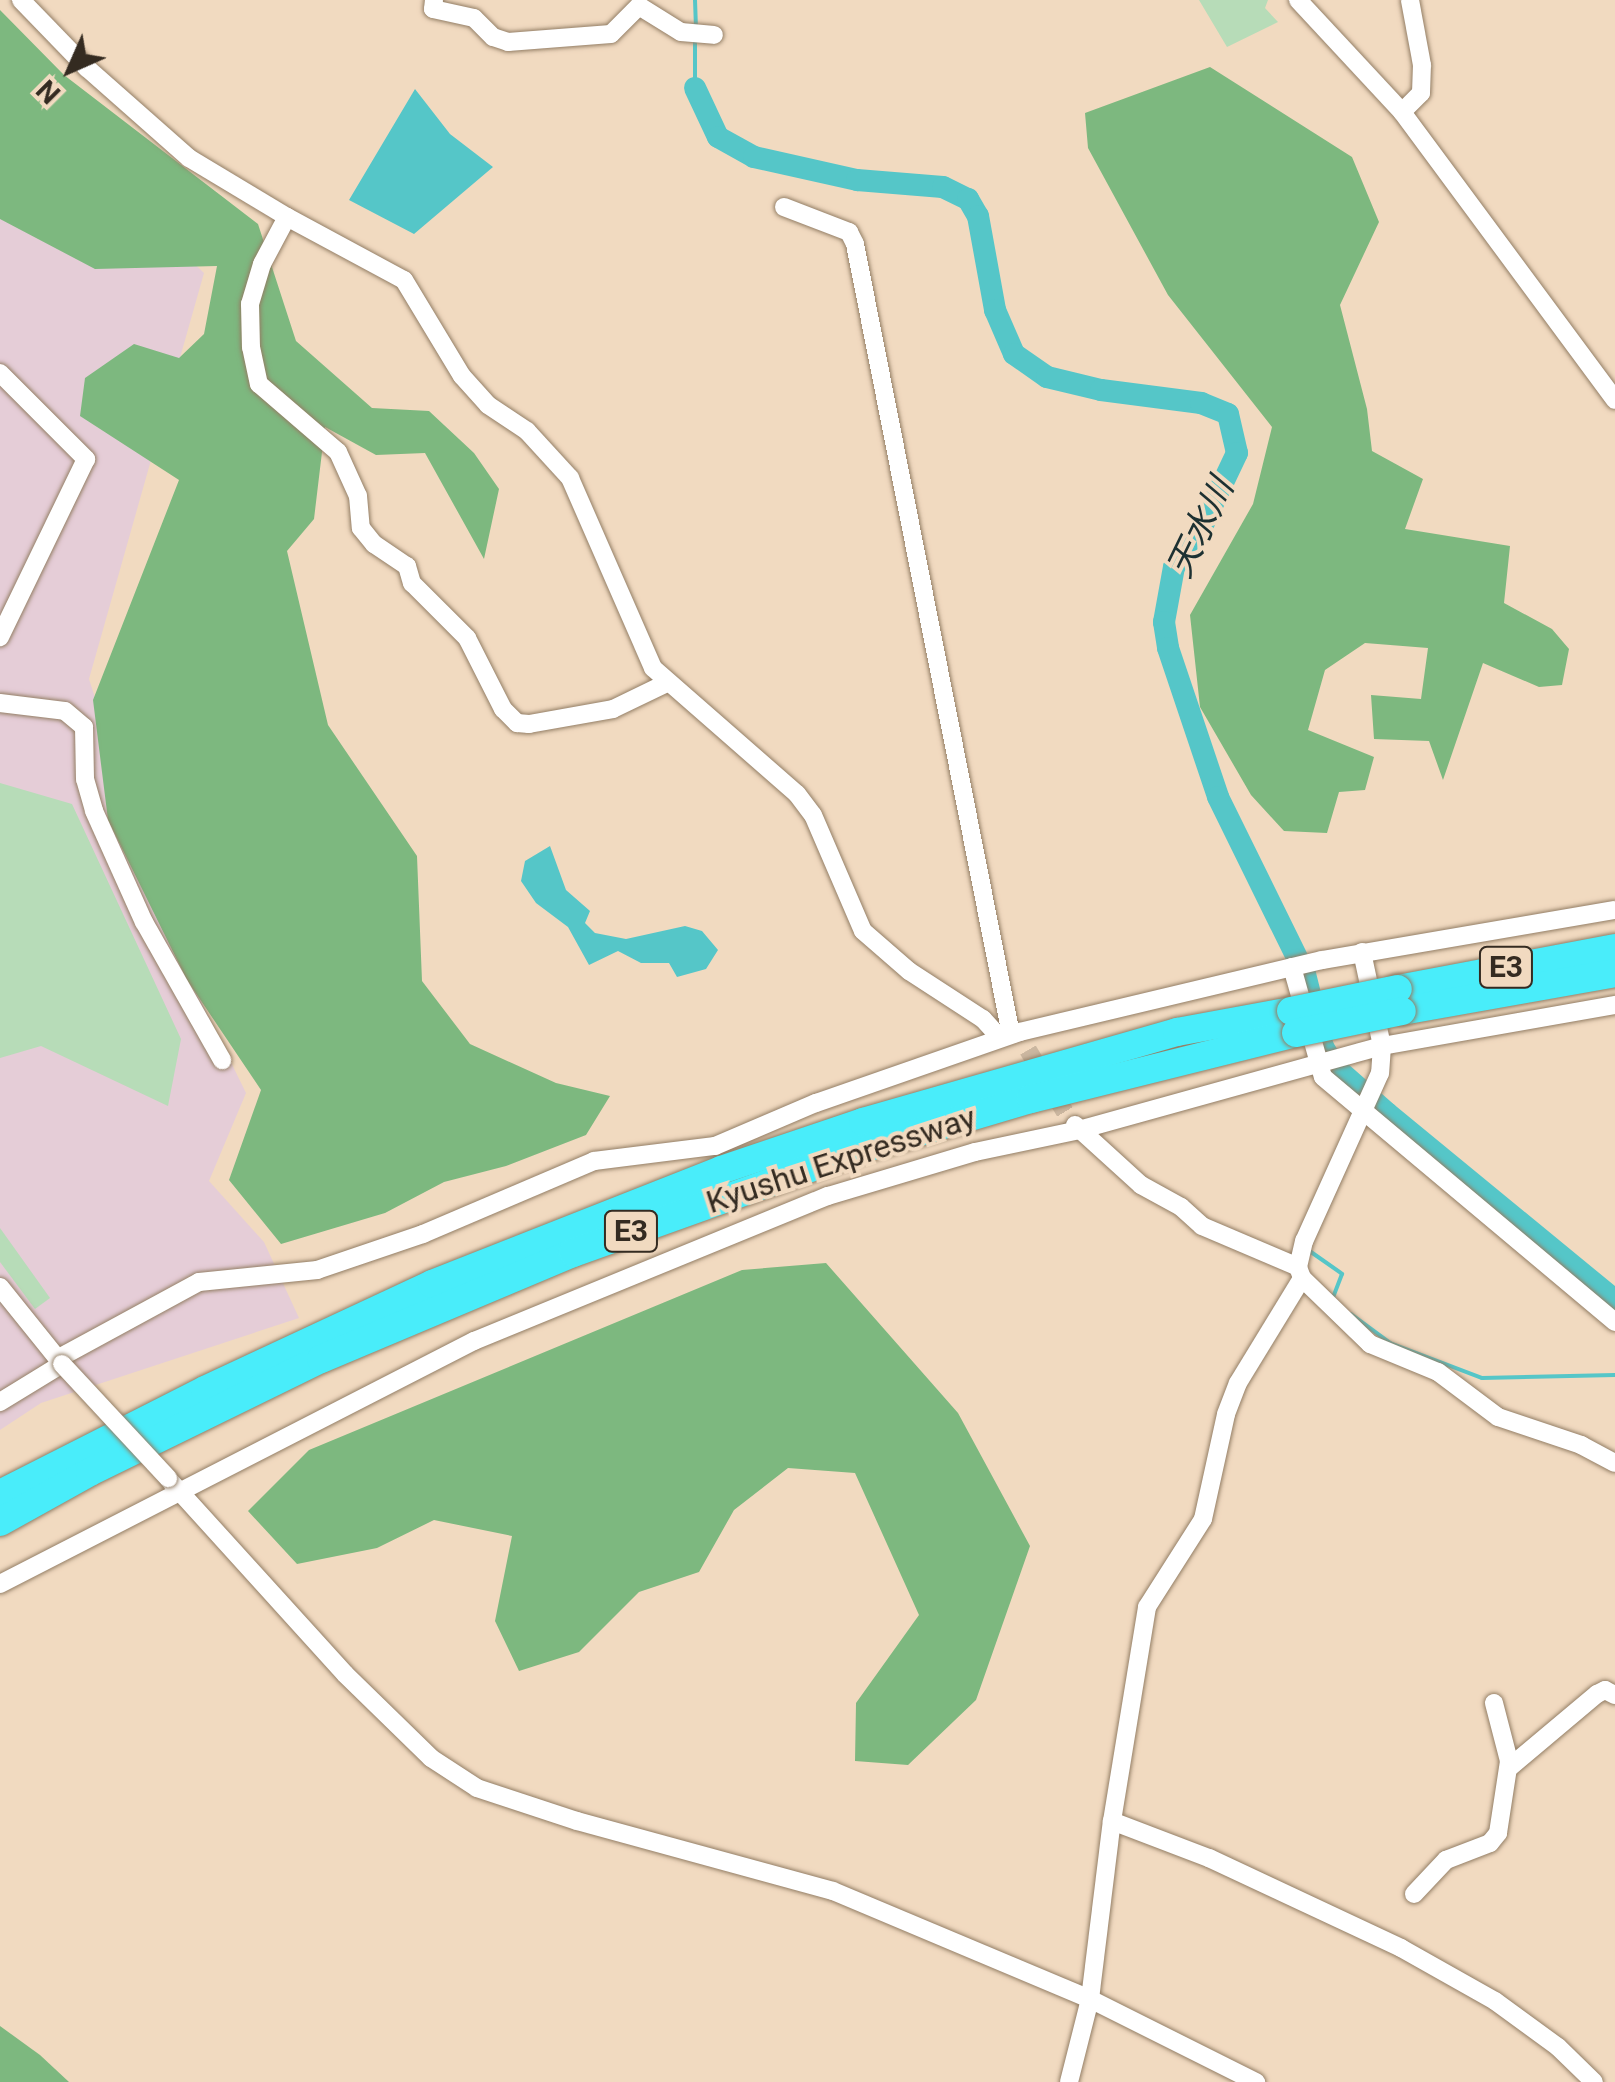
<!DOCTYPE html>
<meta charset="utf-8">
<style>
body{margin:0}
#map{position:relative;width:1615px;height:2082px;overflow:hidden;background:#f1dac0;font-family:Roboto,"Noto Sans JP",sans-serif}
div>[style]{position:absolute}
[style*='--x']{left:calc(var(--x)*1px);top:calc(var(--y)*1px);width:calc(var(--w)*1px);rotate:calc(var(--a)*1deg)}
.industrial>*{inset:0;background:#e5cdd7}
.green>*{inset:0;background:#b7dcb8}
.forest>*{inset:0;background:#7db87f}
.water>*{inset:0;background:#55c6c8}
.stream>*{height:4px;margin:-2px;padding:0 2px;transform-origin:2px;border-radius:2px;background:#55c6c8}
.river>*{height:22px;margin:-11px;padding:0 11px;transform-origin:11px;border-radius:11px;background:#55c6c8}
.minor-tunnel>*{height:18px;margin-top:-9px;transform-origin:0;background:repeating-linear-gradient(90deg,#cbb7a0 0 18px,transparent 0 27px)}
.roads{filter:drop-shadow(0 0 2px #937e65) drop-shadow(0 0 2px #937e65)}
.minor>*{height:18px;margin:-9px;padding:0 9px;transform-origin:9px;border-radius:9px;background:#fff}
.highway>*{height:28px;margin:-14px;padding:0 14px;transform-origin:14px;border-radius:14px;background:#49edfa}
.bridges{filter:drop-shadow(0 0 2px #937e65) drop-shadow(0 0 2px #937e65)}
.minor-bridge>*{height:18px;margin:-9px;padding:0 9px;transform-origin:9px;border-radius:9px;background:#fff}
.highway-bridge>*{height:28px;margin:-14px;padding:0 14px;transform-origin:14px;border-radius:14px;background:#49edfa}
span{translate:-50% -50%;white-space:nowrap;text-align:center;line-height:1.15;-webkit-text-stroke:8px #f1dac0;paint-order:stroke}
.shield-label span{padding:2px 8px;background:#f1dac0;border:2px solid;border-radius:8px;-webkit-text-stroke-width:0}
.shield-label{font-size:30px;color:#342b21;font-weight:700}
.street-label{font-size:32px;color:#342b21}
.water-label{font-size:35px;color:#1d3132;font-style:italic}
.north{position:absolute;left:20px;top:20px;width:100px;height:100px;-webkit-text-stroke:8px #f1dac0;paint-order:stroke;rotate:225deg;font-size:28px;font-weight:700;line-height:40px;text-align:center;color:#342b21}
.north::after{content:'';display:block;margin:auto;width:35px;height:45px;background:#342b21;clip-path:polygon(50% 0,100% 100%,50% 72%,0 100%)}
</style>
<div id="map">
<div class="industrial">
<i style="clip-path:polygon(0 74px,204px 273px,89px 679px,176px 950px,246px 1093px,209px 1181px,264px 1242px,299px 1318px,41px 1403px,0 1430px)"></i>
</div>
<div class="green">
<i style="clip-path:polygon(1199px 0,1268px 0,1265px 8px,1278px 22px,1227px 47px)"></i>
<i style="clip-path:polygon(0 783px,72px 804px,181px 1039px,168px 1106px,41px 1046px,0 1058px)"></i>
<i style="clip-path:polygon(0 1228px,50px 1298px,35px 1309px,0 1262px)"></i>
</div>
<div class="forest">
<i style="clip-path:polygon(0 10px,64px 75px,258px 224px,296px 341px,372px 408px,429px 411px,474px 453px,499px 489px,484px 559px,425px 453px,376px 455px,325px 427px,314px 519px,287px 551px,328px 725px,417px 856px,422px 981px,470px 1044px,556px 1083px,610px 1096px,586px 1135px,506px 1166px,444px 1182px,385px 1213px,281px 1244px,229px 1180px,261px 1090px,187px 980px,108px 820px,93px 700px,179px 480px,80px 416px,85px 378px,134px 344px,179px 358px,204px 334px,217px 266px,95px 269px,0 219px)"></i>
<i style="clip-path:polygon(1210px 67px,1352px 157px,1379px 222px,1340px 305px,1367px 409px,1372px 451px,1423px 479px,1405px 529px,1510px 546px,1504px 603px,1552px 629px,1569px 649px,1562px 685px,1539px 687px,1483px 663px,1443px 780px,1429px 741px,1374px 739px,1371px 695px,1421px 699px,1428px 648px,1365px 643px,1325px 670px,1308px 730px,1374px 757px,1365px 790px,1339px 792px,1327px 833px,1284px 831px,1251px 795px,1200px 707px,1190px 615px,1253px 504px,1272px 427px,1168px 295px,1088px 148px,1085px 113px)"></i>
<i style="clip-path:polygon(826px 1263px,958px 1413px,1030px 1546px,976px 1700px,908px 1765px,855px 1761px,856px 1703px,919px 1615px,855px 1473px,788px 1468px,734px 1510px,699px 1572px,639px 1592px,579px 1652px,519px 1671px,495px 1621px,512px 1536px,434px 1520px,377px 1548px,297px 1564px,248px 1511px,309px 1450px,742px 1270px)"></i>
<i style="clip-path:polygon(0 2026px,40px 2055px,69px 2082px,0 2082px)"></i>
</div>
<div class="water">
<i style="clip-path:polygon(415px 89px,450px 134px,493px 167px,414px 234px,349px 200px)"></i>
<i style="clip-path:polygon(550px 846px,566px 890px,590px 911px,585px 923px,595px 933px,626px 939px,685px 926px,702px 931px,718px 950px,706px 969px,677px 977px,669px 963px,641px 963px,618px 951px,589px 965px,568px 927px,536px 903px,521px 881px,525px 861px)"></i>
</div>
<div class="stream">
<i style="--x:695;--y:0;--w:30;--a:88"></i>
<i style="--x:695;--y:39;--w:49;--a:90"></i>
<i style="--x:1311;--y:1252;--w:38;--a:35"></i>
<i style="--x:1342;--y:1274;--w:28;--a:111"></i>
<i style="--x:1351;--y:1314;--w:49;--a:36.6"></i>
<i style="--x:1390;--y:1343;--w:98;--a:20.8"></i>
<i style="--x:1482;--y:1378;--w:133;--a:-1.3"></i>
</div>
<div class="river">
<i style="--x:695;--y:88;--w:54;--a:64.9"></i>
<i style="--x:718;--y:137;--w:41;--a:29.1"></i>
<i style="--x:754;--y:157;--w:106;--a:12.6"></i>
<i style="--x:857;--y:180;--w:86;--a:4.7"></i>
<i style="--x:943;--y:187;--w:28;--a:26"></i>
<i style="--x:968;--y:199;--w:20;--a:60"></i>
<i style="--x:978;--y:216;--w:96;--a:79.7"></i>
<i style="--x:995;--y:310;--w:48;--a:66.6"></i>
<i style="--x:1014;--y:354;--w:40;--a:34.9"></i>
<i style="--x:1047;--y:377;--w:56;--a:13.5"></i>
<i style="--x:1101;--y:390;--w:101;--a:7.4"></i>
<i style="--x:1201;--y:403;--w:29;--a:22"></i>
<i style="--x:1228;--y:414;--w:40;--a:77"></i>
<i style="--x:1237;--y:453;--w:86;--a:115.4"></i>
<i style="--x:1200;--y:531;--w:44;--a:125.8"></i>
<i style="--x:1174;--y:567;--w:56;--a:100.3"></i>
<i style="--x:1164;--y:622;--w:26;--a:81"></i>
<i style="--x:1168;--y:648;--w:157;--a:71.4"></i>
<i style="--x:1218;--y:797;--w:197;--a:63.8"></i>
<i style="--x:1305;--y:974;--w:75;--a:76.1"></i>
<i style="--x:1323;--y:1047;--w:25;--a:58"></i>
<i style="--x:1336;--y:1068;--w:68;--a:41.4"></i>
<i style="--x:1387;--y:1113;--w:295;--a:39.4"></i>
</div>
<div class="minor-tunnel">
<i style="--x:1028;--y:1050;--w:84;--a:59.2"></i>
</div>
<div class="roads">
<div class="minor">
<i style="--x:21;--y:0;--w:95;--a:45.9"></i>
<i style="--x:87;--y:68;--w:136;--a:41.4"></i>
<i style="--x:189;--y:158;--w:114;--a:31"></i>
<i style="--x:287;--y:217;--w:133;--a:28.3"></i>
<i style="--x:404;--y:280;--w:112;--a:58.9"></i>
<i style="--x:462;--y:376;--w:39;--a:48"></i>
<i style="--x:488;--y:405;--w:47;--a:33.7"></i>
<i style="--x:527;--y:431;--w:64;--a:47.5"></i>
<i style="--x:570;--y:478;--w:207;--a:66.4"></i>
<i style="--x:653;--y:668;--w:191;--a:41.2"></i>
<i style="--x:797;--y:794;--w:26;--a:53"></i>
<i style="--x:813;--y:815;--w:126;--a:66.7"></i>
<i style="--x:863;--y:931;--w:61;--a:41"></i>
<i style="--x:909;--y:971;--w:88;--a:33"></i>
<i style="--x:983;--y:1019;--w:25;--a:48"></i>
<i style="--x:434;--y:0;--w:9;--a:96"></i>
<i style="--x:433;--y:9;--w:42;--a:12.4"></i>
<i style="--x:474;--y:18;--w:27;--a:45"></i>
<i style="--x:493;--y:37;--w:16;--a:18"></i>
<i style="--x:508;--y:42;--w:103;--a:-4.4"></i>
<i style="--x:611;--y:34;--w:40;--a:-45"></i>
<i style="--x:639;--y:6;--w:49;--a:31.8"></i>
<i style="--x:681;--y:32;--w:33;--a:5"></i>
<i style="--x:1298;--y:0;--w:153;--a:47.1"></i>
<i style="--x:1402;--y:112;--w:358;--a:53.5"></i>
<i style="--x:1402;--y:112;--w:27;--a:-45"></i>
<i style="--x:1421;--y:93;--w:28;--a:-88"></i>
<i style="--x:1422;--y:65;--w:66;--a:-100.5"></i>
<i style="--x:784;--y:207;--w:70;--a:21"></i>
<i style="--x:849;--y:232;--w:13;--a:63"></i>
<i style="--x:855;--y:244;--w:806;--a:78.84"></i>
<i style="--x:287;--y:217;--w:53;--a:118"></i>
<i style="--x:262;--y:264;--w:42;--a:106.7"></i>
<i style="--x:250;--y:304;--w:43;--a:88.7"></i>
<i style="--x:251;--y:347;--w:38;--a:78"></i>
<i style="--x:259;--y:384;--w:104;--a:40.7"></i>
<i style="--x:338;--y:452;--w:48;--a:65.6"></i>
<i style="--x:358;--y:496;--w:32;--a:85"></i>
<i style="--x:361;--y:528;--w:21;--a:51"></i>
<i style="--x:374;--y:544;--w:40;--a:34"></i>
<i style="--x:407;--y:566;--w:18;--a:74"></i>
<i style="--x:412;--y:583;--w:78;--a:45"></i>
<i style="--x:467;--y:638;--w:80;--a:63.1"></i>
<i style="--x:503;--y:709;--w:20;--a:45"></i>
<i style="--x:517;--y:723;--w:12;--a:5"></i>
<i style="--x:529;--y:724;--w:85;--a:-10.1"></i>
<i style="--x:613;--y:709;--w:60;--a:-25.7"></i>
<i style="--x:0;--y:373;--w:122;--a:45"></i>
<i style="--x:86;--y:459;--w:198;--a:115.8"></i>
<i style="--x:0;--y:703;--w:65;--a:7"></i>
<i style="--x:65;--y:711;--w:25;--a:40"></i>
<i style="--x:84;--y:727;--w:52;--a:88.9"></i>
<i style="--x:85;--y:779;--w:33;--a:74"></i>
<i style="--x:94;--y:811;--w:122;--a:65.8"></i>
<i style="--x:144;--y:922;--w:159;--a:60.5"></i>
<i style="--x:1362;--y:952;--w:96;--a:78"></i>
<i style="--x:1382;--y:1046;--w:27;--a:94"></i>
<i style="--x:1380;--y:1073;--w:184;--a:114.3"></i>
<i style="--x:1304;--y:1241;--w:27;--a:103"></i>
<i style="--x:1298;--y:1267;--w:12;--a:70"></i>
<i style="--x:1302;--y:1278;--w:95;--a:44.1"></i>
<i style="--x:1370;--y:1344;--w:74;--a:22.4"></i>
<i style="--x:1438;--y:1372;--w:75;--a:36.9"></i>
<i style="--x:1498;--y:1417;--w:88;--a:18.6"></i>
<i style="--x:1581;--y:1445;--w:38;--a:28"></i>
<i style="--x:1292;--y:967;--w:114;--a:74.3"></i>
<i style="--x:1323;--y:1077;--w:381;--a:40"></i>
<i style="--x:1075;--y:1125;--w:89;--a:42.3"></i>
<i style="--x:1141;--y:1185;--w:46;--a:28.8"></i>
<i style="--x:1181;--y:1207;--w:28;--a:42"></i>
<i style="--x:1202;--y:1226;--w:104;--a:23.1"></i>
<i style="--x:0;--y:1287;--w:99;--a:51.2"></i>
<i style="--x:62;--y:1364;--w:73;--a:148.5"></i>
<i style="--x:59;--y:1358;--w:159;--a:-28.5"></i>
<i style="--x:199;--y:1282;--w:119;--a:-5.8"></i>
<i style="--x:317;--y:1270;--w:112;--a:-18.8"></i>
<i style="--x:423;--y:1234;--w:186;--a:-23.1"></i>
<i style="--x:594;--y:1161;--w:122;--a:-7.1"></i>
<i style="--x:715;--y:1146;--w:110;--a:-23.1"></i>
<i style="--x:816;--y:1103;--w:216;--a:-19.2"></i>
<i style="--x:1020;--y:1032;--w:310;--a:-13.4"></i>
<i style="--x:1322;--y:960;--w:297;--a:-9.7"></i>
<i style="--x:171;--y:1482;--w:259;--a:47.8"></i>
<i style="--x:345;--y:1674;--w:120;--a:44.3"></i>
<i style="--x:431;--y:1758;--w:55;--a:33.1"></i>
<i style="--x:477;--y:1788;--w:105;--a:18.3"></i>
<i style="--x:577;--y:1821;--w:265;--a:15.3"></i>
<i style="--x:833;--y:1891;--w:279;--a:22.8"></i>
<i style="--x:1090;--y:1999;--w:186;--a:26.6"></i>
<i style="--x:0;--y:1584;--w:533;--a:-27.14"></i>
<i style="--x:474;--y:1341;--w:383;--a:-22.3"></i>
<i style="--x:828;--y:1196;--w:153;--a:-16.7"></i>
<i style="--x:975;--y:1152;--w:106;--a:-11.9"></i>
<i style="--x:1079;--y:1130;--w:314;--a:-15.5"></i>
<i style="--x:1382;--y:1046;--w:237;--a:-10"></i>
<i style="--x:1510;--y:1767;--w:114;--a:-40"></i>
<i style="--x:1597;--y:1694;--w:9;--a:-27"></i>
<i style="--x:1605;--y:1690;--w:11;--a:27"></i>
<i style="--x:1112;--y:1821;--w:104;--a:20.9"></i>
<i style="--x:1209;--y:1858;--w:212;--a:25.1"></i>
<i style="--x:1401;--y:1948;--w:108;--a:29.4"></i>
<i style="--x:1495;--y:2001;--w:78;--a:36.1"></i>
<i style="--x:1558;--y:2047;--w:50;--a:44.2"></i>
<i style="--x:1414;--y:1894;--w:47;--a:-46.7"></i>
<i style="--x:1446;--y:1860;--w:47;--a:-21.1"></i>
<i style="--x:1490;--y:1843;--w:13;--a:-51"></i>
<i style="--x:1498;--y:1833;--w:73;--a:-81.3"></i>
<i style="--x:1509;--y:1761;--w:60;--a:-104.5"></i>
<i style="--x:1069;--y:2082;--w:86;--a:-75.8"></i>
<i style="--x:1090;--y:1999;--w:179;--a:-83"></i>
<i style="--x:1112;--y:1821;--w:217;--a:-80.7"></i>
<i style="--x:1147;--y:1607;--w:104;--a:-57.5"></i>
<i style="--x:1203;--y:1519;--w:107;--a:-77.6"></i>
<i style="--x:1226;--y:1414;--w:33;--a:-69"></i>
<i style="--x:1238;--y:1383;--w:123;--a:-58.6"></i>
</div>
<div class="highway">
<i style="--x:1398;--y:989;--w:221;--a:-10.7"></i>
<i style="--x:1402;--y:1011;--w:216;--a:-10.1"></i>
<i style="--x:0;--y:1494;--w:230;--a:-26.9"></i>
<i style="--x:205;--y:1390;--w:251;--a:-25"></i>
<i style="--x:432;--y:1284;--w:311;--a:-21.5"></i>
<i style="--x:721;--y:1170;--w:150;--a:-18.7"></i>
<i style="--x:863;--y:1122;--w:327;--a:-16"></i>
<i style="--x:1177;--y:1032;--w:116;--a:-10.4"></i>
<i style="--x:0;--y:1522;--w:103;--a:-29.1"></i>
<i style="--x:90;--y:1472;--w:257;--a:-26.1"></i>
<i style="--x:321;--y:1359;--w:273;--a:-22.8"></i>
<i style="--x:573;--y:1253;--w:318;--a:-19.7"></i>
<i style="--x:872;--y:1146;--w:166;--a:-16.5"></i>
<i style="--x:1031;--y:1099;--w:273;--a:-14"></i>
</div>
</div>
<div class="bridges">
<div class="minor-bridge">
<i style="--x:62;--y:1364;--w:156;--a:47.1"></i>
</div>
<div class="highway-bridge">
<i style="--x:1291;--y:1011;--w:109;--a:-11.6"></i>
<i style="--x:1296;--y:1033;--w:108;--a:-11.7"></i>
</div>
</div>
<div class="shield-label">
<span style="left:1506px;top:967px">E3</span>
<span style="left:631px;top:1231px">E3</span>
</div>
<div class="street-label">
<span style="left:841px;top:1160px;rotate:-18deg">Kyushu Expressway</span>
</div>
<div class="water-label">
<span style="left:1201px;top:528px;rotate:-64deg">天水川</span>
</div>
<div class="north">N</div>
</div>
